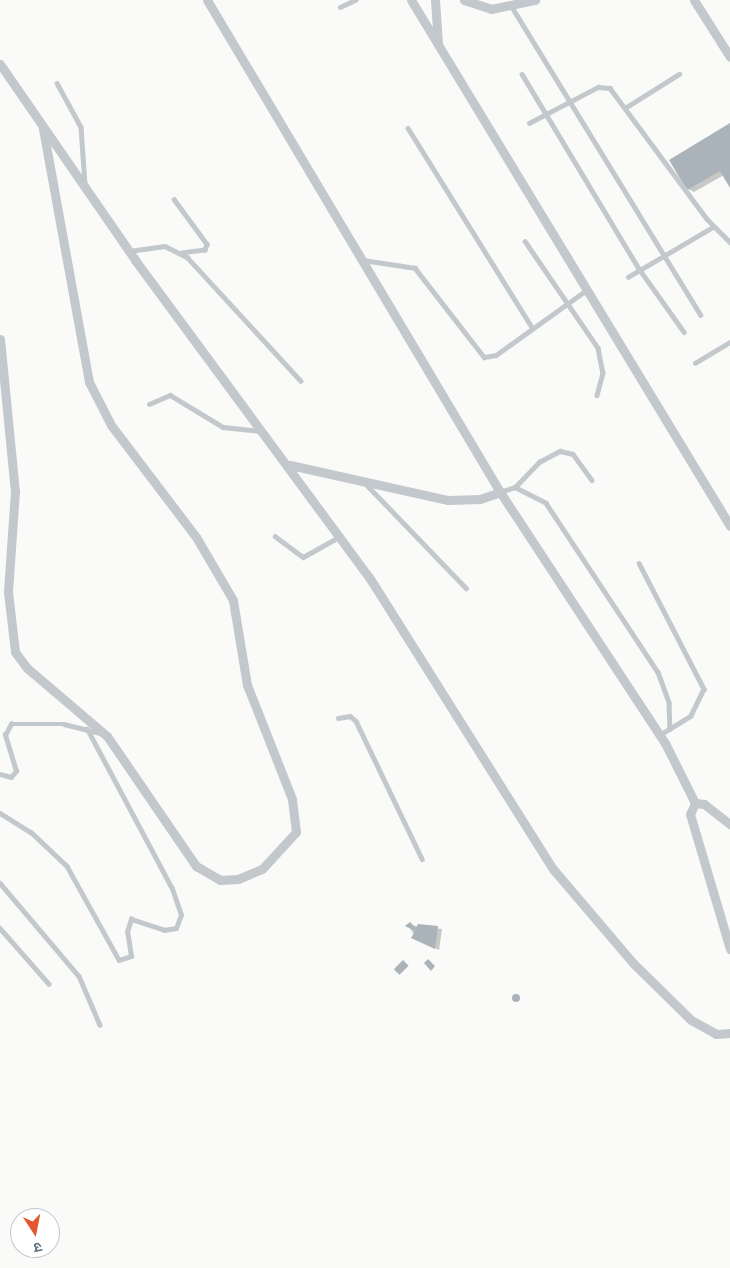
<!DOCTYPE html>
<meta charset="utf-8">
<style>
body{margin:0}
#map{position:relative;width:730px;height:1268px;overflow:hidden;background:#fafaf8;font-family:"Fira Sans Condensed","Noto Sans Devanagari",sans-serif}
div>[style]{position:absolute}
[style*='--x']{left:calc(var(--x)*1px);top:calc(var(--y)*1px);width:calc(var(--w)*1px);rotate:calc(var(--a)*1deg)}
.shadow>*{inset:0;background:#0003}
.building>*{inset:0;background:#aab3b9;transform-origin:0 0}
.round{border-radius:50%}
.service>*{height:4.5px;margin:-2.25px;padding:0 2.25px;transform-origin:2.25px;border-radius:2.25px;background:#c3c8cc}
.minor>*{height:9px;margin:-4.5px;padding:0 4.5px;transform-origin:4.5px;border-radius:4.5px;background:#c3c8cc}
span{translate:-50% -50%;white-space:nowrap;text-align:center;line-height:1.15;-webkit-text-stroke:5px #fff;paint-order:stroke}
.north{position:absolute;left:10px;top:1208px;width:50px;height:50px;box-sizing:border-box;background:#fff;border:1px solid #c1c8cd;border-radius:50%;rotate:169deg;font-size:14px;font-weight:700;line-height:20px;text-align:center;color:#657683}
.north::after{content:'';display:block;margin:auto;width:18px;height:22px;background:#e4572e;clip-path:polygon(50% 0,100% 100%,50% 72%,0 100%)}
</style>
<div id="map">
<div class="shadow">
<i style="clip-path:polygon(730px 125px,730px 186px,724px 175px,694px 192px,688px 189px)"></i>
<i style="clip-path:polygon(408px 925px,442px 929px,439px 950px,417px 940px)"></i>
<i style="clip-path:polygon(516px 995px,520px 998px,518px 1001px,513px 998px)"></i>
</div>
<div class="building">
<i style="clip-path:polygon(730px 123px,730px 188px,720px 171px,687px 190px,669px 160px)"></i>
<i style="clip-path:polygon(410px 922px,416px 928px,418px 924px,438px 926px,435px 949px,411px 938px,415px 931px,405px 926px)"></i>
<i style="clip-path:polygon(428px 959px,435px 966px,431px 971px,424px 963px)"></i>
<i style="left:403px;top:960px;width:8px;height:13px;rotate:45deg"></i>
<i class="round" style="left:512px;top:994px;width:8px;height:8px"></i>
</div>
<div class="service">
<i style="--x:340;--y:7;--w:17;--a:-25"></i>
<i style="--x:512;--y:7;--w:361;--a:58.5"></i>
<i style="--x:522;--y:74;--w:229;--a:59"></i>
<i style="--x:640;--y:270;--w:76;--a:54.6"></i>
<i style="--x:57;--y:83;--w:50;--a:61.4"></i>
<i style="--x:81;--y:127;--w:57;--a:86"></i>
<i style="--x:625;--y:108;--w:64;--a:-32.2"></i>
<i style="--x:529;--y:123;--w:78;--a:-27.6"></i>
<i style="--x:598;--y:87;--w:12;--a:5"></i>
<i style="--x:610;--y:88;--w:163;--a:53.5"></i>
<i style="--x:707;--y:219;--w:33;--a:45"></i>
<i style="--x:408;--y:128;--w:234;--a:58.1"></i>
<i style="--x:174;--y:199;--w:56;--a:53.7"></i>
<i style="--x:207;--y:244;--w:6;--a:108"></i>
<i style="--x:205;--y:250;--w:23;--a:173"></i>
<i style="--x:525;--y:241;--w:130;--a:55.7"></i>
<i style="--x:598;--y:348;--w:25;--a:79"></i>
<i style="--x:603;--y:373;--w:23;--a:105"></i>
<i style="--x:129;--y:251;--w:36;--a:-8"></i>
<i style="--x:165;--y:246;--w:25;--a:27"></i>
<i style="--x:187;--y:257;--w:168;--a:47.4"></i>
<i style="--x:363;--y:260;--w:53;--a:8.7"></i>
<i style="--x:415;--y:268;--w:113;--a:52.2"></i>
<i style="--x:484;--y:357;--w:12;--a:-9"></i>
<i style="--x:496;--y:355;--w:110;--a:-35.7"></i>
<i style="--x:628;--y:277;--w:99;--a:-30.5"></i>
<i style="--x:695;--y:363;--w:41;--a:-31"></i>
<i style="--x:149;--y:404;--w:23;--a:-23"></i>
<i style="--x:170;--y:395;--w:62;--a:31.1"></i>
<i style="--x:223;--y:427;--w:37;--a:6"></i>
<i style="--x:365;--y:483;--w:146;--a:46.1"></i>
<i style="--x:515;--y:487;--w:35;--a:27"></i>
<i style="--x:546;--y:503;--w:203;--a:56.5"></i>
<i style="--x:658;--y:672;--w:33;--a:70"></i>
<i style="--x:669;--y:703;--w:26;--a:88"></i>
<i style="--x:500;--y:492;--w:16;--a:-18"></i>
<i style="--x:515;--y:487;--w:35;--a:-46"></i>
<i style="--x:539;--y:462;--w:24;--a:-28"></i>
<i style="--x:560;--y:451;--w:13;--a:13"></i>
<i style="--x:573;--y:454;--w:32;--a:54"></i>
<i style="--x:275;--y:536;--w:35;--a:37"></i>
<i style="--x:303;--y:557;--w:41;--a:-29.1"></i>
<i style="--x:639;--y:563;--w:142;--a:62.7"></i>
<i style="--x:704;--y:689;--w:30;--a:116"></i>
<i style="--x:691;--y:716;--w:36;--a:148"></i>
<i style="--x:338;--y:718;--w:12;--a:-9"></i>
<i style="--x:350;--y:716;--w:8;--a:40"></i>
<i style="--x:356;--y:721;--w:153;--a:64.4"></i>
<i style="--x:0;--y:774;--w:11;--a:15"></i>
<i style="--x:11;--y:777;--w:8;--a:-50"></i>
<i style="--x:16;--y:771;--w:38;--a:-107"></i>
<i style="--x:5;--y:735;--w:13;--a:-61"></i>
<i style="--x:11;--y:724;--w:53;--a:0"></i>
<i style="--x:64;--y:724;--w:36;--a:14"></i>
<i style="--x:0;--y:813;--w:36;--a:32"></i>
<i style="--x:31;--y:832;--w:50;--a:43.4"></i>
<i style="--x:67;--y:866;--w:107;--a:61"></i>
<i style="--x:119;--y:960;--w:13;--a:-18"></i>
<i style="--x:131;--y:956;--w:24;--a:-99"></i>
<i style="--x:127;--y:932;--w:14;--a:-73"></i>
<i style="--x:131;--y:919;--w:35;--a:18"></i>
<i style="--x:164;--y:930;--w:12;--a:-9"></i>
<i style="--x:176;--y:928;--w:14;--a:-69"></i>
<i style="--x:181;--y:915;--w:28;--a:-109"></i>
<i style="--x:172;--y:889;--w:181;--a:-118"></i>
<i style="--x:0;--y:883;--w:122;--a:49.7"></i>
<i style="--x:79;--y:976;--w:53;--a:66.8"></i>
<i style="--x:0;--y:928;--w:74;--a:48.8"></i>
</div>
<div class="minor">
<i style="--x:207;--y:0;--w:573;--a:59.22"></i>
<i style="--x:411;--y:0;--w:615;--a:58.76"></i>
<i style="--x:435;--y:0;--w:44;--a:86.1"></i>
<i style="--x:464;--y:0;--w:28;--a:18"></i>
<i style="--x:491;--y:9;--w:45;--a:-11.6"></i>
<i style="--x:694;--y:0;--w:67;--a:57.7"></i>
<i style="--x:0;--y:64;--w:238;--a:55.4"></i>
<i style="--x:135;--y:260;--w:394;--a:53.6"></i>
<i style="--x:369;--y:577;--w:345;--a:57.8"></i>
<i style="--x:553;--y:869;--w:123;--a:49.6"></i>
<i style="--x:633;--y:963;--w:81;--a:44.5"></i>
<i style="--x:691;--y:1020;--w:29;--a:29"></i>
<i style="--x:716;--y:1034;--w:14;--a:-4"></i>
<i style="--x:0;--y:339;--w:153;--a:84.4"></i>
<i style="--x:15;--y:491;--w:101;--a:94"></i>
<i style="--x:8;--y:592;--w:60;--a:83.3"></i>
<i style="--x:15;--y:652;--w:20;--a:53"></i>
<i style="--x:27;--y:668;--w:105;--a:40.4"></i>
<i style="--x:107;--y:736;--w:158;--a:55.6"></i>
<i style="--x:196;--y:866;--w:28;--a:30"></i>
<i style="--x:220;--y:880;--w:18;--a:-3"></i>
<i style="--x:238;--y:879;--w:26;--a:-23"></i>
<i style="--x:262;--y:869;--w:50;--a:-47.4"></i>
<i style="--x:296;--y:832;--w:33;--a:-97"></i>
<i style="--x:292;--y:799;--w:123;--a:-111.5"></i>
<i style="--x:247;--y:685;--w:86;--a:-99.4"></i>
<i style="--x:233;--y:600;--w:73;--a:-120.4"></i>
<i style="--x:196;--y:537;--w:141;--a:-127.2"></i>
<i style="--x:111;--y:425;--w:48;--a:-117.1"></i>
<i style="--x:89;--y:382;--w:258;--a:-100.3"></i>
<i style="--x:290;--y:465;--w:162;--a:12.5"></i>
<i style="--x:448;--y:500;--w:32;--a:-2"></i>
<i style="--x:480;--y:499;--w:21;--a:-19"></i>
<i style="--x:500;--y:492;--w:300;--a:56.7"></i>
<i style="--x:665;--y:743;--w:67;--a:63.4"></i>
<i style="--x:695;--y:803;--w:12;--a:114"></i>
<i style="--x:690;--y:814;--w:141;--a:73.5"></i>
<i style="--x:695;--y:803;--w:9;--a:6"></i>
<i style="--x:704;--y:804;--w:33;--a:38"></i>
</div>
<div class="north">उ</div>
</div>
